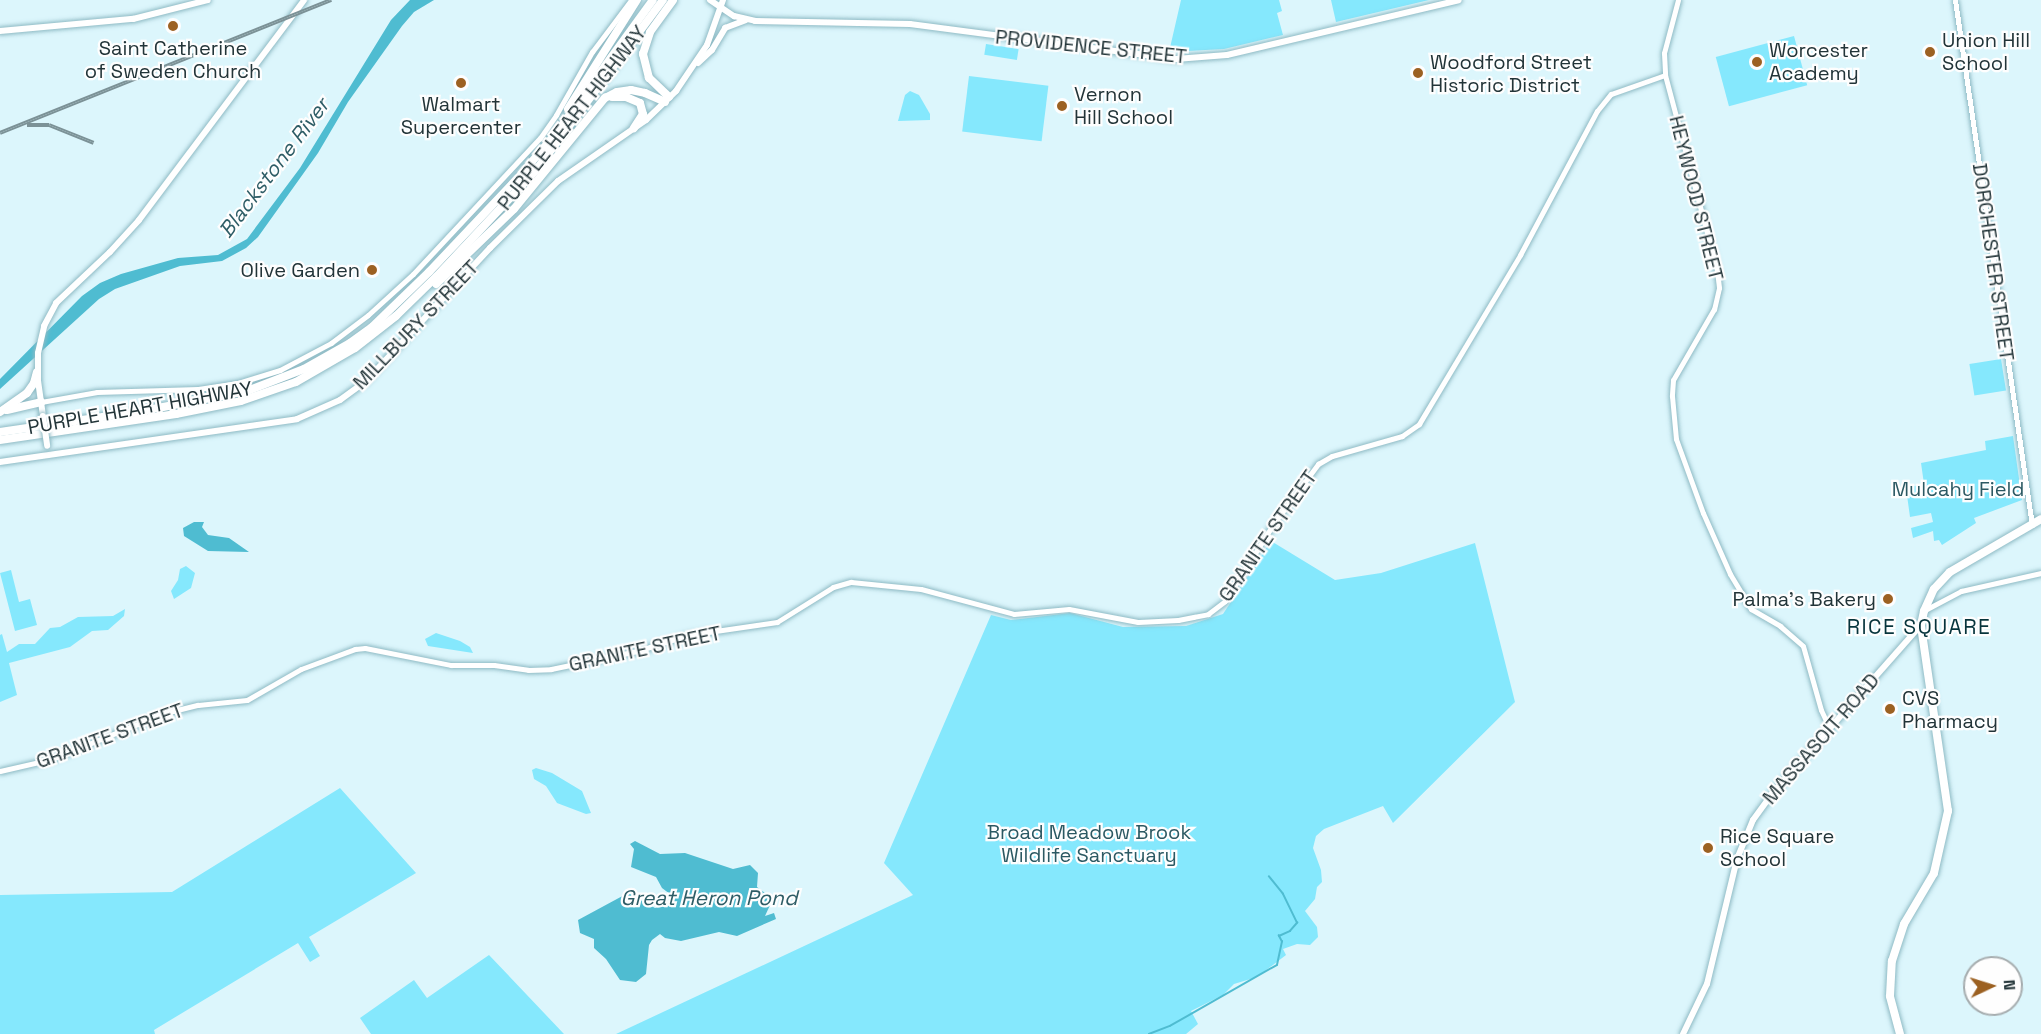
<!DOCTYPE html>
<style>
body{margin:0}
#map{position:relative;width:2041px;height:1034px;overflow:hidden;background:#dcf6fc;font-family:"Space Grotesk",sans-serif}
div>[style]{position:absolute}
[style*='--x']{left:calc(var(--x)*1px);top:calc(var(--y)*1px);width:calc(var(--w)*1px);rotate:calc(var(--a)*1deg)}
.green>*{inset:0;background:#85e8fd;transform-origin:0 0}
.water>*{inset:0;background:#4fbcd1}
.stream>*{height:1.5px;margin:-0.75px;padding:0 0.75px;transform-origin:0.75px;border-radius:0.75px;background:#4fbcd1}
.roads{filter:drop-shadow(0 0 2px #8ebac4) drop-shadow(0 0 2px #8ebac4)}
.tertiary>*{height:5px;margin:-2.5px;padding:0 2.5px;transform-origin:2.5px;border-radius:2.5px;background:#fff}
.secondary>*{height:6px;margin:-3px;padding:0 3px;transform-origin:3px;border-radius:3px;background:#fff}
.trunk>*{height:8px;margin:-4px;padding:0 4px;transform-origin:4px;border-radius:4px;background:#fff}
.motorway>*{height:8px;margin:-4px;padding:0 4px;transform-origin:4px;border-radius:4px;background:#fff}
.rail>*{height:4px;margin-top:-2px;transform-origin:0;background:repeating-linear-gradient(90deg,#fefefe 0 4.5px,#7c9297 0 9px);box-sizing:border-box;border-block:2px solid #7c9297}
.bridges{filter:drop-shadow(0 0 2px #8ebac4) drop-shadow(0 0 2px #8ebac4)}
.secondary-bridge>*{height:6px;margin:-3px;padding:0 3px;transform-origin:3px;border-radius:3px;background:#fff}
.dots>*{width:16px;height:16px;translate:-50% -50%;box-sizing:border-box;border:3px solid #fefefe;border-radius:50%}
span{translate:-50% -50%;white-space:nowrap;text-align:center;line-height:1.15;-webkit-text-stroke:4.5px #fefefe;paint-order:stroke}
.poi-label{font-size:20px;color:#223438}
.left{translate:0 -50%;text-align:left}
.right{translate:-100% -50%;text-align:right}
.street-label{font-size:20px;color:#223438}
.park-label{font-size:20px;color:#2b5963}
.water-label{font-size:21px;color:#2e5d66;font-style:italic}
.neighbourhood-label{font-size:21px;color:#06343c;letter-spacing:1.5px}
.north{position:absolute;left:1963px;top:956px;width:60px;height:60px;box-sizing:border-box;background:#fefefe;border:2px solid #a6adaf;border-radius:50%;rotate:86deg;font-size:16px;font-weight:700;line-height:24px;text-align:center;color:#223438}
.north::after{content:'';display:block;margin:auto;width:21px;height:27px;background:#9c6122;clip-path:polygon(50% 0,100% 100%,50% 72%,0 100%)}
</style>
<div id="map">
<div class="green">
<i style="clip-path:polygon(1181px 0,1279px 0,1282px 11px,1277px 13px,1283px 35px,1224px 49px,1169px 52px)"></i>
<i style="clip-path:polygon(1331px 0,1429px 0,1336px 22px)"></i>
<i style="left:1794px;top:36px;width:51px;height:81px;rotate:75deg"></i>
<i style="left:986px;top:44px;width:33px;height:11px;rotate:9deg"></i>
<i style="left:969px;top:76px;width:80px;height:56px;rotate:7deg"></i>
<i style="clip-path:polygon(910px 91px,919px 95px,930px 114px,930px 120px,898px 121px,905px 95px)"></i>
<i style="left:2001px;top:359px;width:32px;height:32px;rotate:81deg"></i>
<i style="clip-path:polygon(2013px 436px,2022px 500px,1974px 518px,1976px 523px,1942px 545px,1939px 540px,1934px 541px,1933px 531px,1913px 538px,1911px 528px,1933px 522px,1931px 513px,1910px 517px,1906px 488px,1924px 484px,1921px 463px,1986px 450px,1985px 441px)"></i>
<i style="clip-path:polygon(1271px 541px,1335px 580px,1381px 573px,1475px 543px,1515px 702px,1393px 823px,1383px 806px,1324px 829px,1316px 836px,1313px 848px,1321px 870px,1322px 882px,1317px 887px,1315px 899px,1305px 911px,1317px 927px,1318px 937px,1310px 945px,1297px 944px,1283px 949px,1286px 955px,1257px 977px,1234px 984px,1223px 995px,1191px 1011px,1198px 1024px,1186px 1034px,616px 1034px,913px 895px,884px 863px,991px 615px,1011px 620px,1070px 613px,1123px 627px,1186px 626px,1223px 614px)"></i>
<i style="clip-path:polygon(186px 566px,195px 573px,191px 588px,174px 599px,171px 591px,178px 580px,180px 569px)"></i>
<i style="clip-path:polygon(11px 570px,19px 602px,30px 599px,37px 625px,15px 631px,0 573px)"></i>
<i style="clip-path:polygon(125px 609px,124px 616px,108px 630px,92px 631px,70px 647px,9px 663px,17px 695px,0 702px,0 635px,2px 634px,7px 652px,19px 644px,35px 644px,50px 628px,60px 627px,78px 617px,113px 616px)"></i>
<i style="clip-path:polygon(436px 633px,460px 641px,470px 647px,473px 653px,428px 646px,425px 639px)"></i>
<i style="clip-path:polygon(536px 768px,552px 773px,582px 791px,591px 813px,586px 814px,557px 803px,546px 786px,534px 779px,532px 770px)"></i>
<i style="clip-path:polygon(340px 788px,416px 873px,309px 937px,320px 956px,310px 962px,298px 943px,154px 1030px,155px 1034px,0 1034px,0 895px,172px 892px)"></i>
<i style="clip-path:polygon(489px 955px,564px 1034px,371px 1034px,360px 1018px,414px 980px,427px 998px)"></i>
</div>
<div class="water">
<i style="clip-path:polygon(410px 0,434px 0,414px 12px,402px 26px,348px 102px,318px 153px,258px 237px,246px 248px,222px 261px,180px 266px,115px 289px,99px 299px,0 389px,0 379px,82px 296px,100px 283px,121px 274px,178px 258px,218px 255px,247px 239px,300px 168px,391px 20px)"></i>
<i style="clip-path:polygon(194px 522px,204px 522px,202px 527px,208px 535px,229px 538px,249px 552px,208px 551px,184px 536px,183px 528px)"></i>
<i style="clip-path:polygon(635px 841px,660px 854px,685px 853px,733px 869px,750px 865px,758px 873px,757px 887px,769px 896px,771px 903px,765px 916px,774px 913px,776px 919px,737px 936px,719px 932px,681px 941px,665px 938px,660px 934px,652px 940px,649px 945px,646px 974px,636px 982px,620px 980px,606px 959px,594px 948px,594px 939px,580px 933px,578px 920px,628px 893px,655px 908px,673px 904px,674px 897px,662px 888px,656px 877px,631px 867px,634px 849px,630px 844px)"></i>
</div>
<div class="stream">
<i style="--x:1149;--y:1034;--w:22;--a:-21"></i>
<i style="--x:1170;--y:1026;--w:123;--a:-29.7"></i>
<i style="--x:1277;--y:965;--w:24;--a:-78"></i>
<i style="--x:1282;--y:942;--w:7;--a:-117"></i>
<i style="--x:1279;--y:936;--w:12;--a:-24"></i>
<i style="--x:1290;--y:931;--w:11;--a:-49"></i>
<i style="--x:1297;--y:923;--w:32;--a:-116"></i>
<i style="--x:1283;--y:894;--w:22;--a:-129"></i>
</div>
<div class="roads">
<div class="tertiary">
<i style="--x:1678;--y:0;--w:55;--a:104.8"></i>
<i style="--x:1664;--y:53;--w:22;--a:87"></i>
<i style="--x:1665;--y:75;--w:203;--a:75.1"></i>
<i style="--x:1717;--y:271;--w:17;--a:83"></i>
<i style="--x:1719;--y:288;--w:22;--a:103"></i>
<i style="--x:1714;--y:309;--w:82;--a:120"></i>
<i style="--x:1673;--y:380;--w:16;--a:94"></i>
<i style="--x:1672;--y:396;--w:43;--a:84.7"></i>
<i style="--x:1676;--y:439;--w:79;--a:70"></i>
<i style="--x:1703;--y:513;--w:67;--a:66.1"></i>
<i style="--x:1730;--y:574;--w:41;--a:59"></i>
<i style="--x:1751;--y:609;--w:34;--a:30"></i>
<i style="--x:1780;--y:626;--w:30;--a:41"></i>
<i style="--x:1803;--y:646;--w:66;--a:74.3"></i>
<i style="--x:1821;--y:710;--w:21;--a:65"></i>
<i style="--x:1955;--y:0;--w:531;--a:81.66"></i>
<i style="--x:41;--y:402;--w:57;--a:-10.1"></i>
<i style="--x:97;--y:392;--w:101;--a:-1.7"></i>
<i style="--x:198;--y:389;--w:40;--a:-8.5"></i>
<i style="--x:238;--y:383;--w:44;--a:-17.2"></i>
<i style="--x:280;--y:370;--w:58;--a:-27.9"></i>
<i style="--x:331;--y:343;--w:46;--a:-37.1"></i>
<i style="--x:368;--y:315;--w:61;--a:-42.3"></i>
<i style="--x:413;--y:274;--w:186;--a:-47"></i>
<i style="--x:540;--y:138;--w:28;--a:-55"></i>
<i style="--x:556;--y:115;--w:73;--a:-60.3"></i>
<i style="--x:592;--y:52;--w:65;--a:-53.1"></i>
<i style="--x:1925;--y:610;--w:41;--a:-27.8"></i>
<i style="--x:1961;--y:591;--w:82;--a:-12.7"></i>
<i style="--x:0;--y:771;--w:53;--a:-13"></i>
<i style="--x:52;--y:759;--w:122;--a:-22.2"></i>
<i style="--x:165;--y:713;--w:34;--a:-14"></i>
<i style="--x:198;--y:705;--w:49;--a:-5.8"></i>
<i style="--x:247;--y:700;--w:62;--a:-29.9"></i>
<i style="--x:301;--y:669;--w:58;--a:-20.3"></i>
<i style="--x:355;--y:649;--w:10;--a:-6"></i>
<i style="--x:365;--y:648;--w:88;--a:11.2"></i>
<i style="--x:451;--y:665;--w:43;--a:0"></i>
<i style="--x:494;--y:665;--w:34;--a:8"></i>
<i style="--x:528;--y:670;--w:23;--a:-2"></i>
<i style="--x:551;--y:669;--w:88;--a:-11.8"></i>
<i style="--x:637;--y:651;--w:53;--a:-17.4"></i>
<i style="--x:688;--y:635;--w:90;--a:-8.3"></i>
<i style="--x:777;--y:622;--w:66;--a:-32"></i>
<i style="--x:833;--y:587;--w:19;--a:-16"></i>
<i style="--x:851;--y:582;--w:70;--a:5.7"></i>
<i style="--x:921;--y:589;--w:96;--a:15"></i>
<i style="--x:1014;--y:614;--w:55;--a:-5.2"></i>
<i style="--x:1069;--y:609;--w:70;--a:10.7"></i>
<i style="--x:1138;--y:622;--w:40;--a:-2.9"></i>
<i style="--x:1178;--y:620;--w:31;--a:-11"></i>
<i style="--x:1208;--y:614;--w:21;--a:-37"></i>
<i style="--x:1225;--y:601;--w:92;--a:-57.9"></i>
<i style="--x:1274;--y:523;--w:74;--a:-53.3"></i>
<i style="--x:1318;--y:464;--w:16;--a:-30"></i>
<i style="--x:1332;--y:456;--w:73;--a:-15.9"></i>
<i style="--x:1402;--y:436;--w:21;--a:-35"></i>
<i style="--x:1419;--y:424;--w:197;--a:-59.1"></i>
<i style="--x:1520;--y:255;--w:163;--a:-61.9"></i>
<i style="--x:1597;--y:111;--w:22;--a:-51"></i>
<i style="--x:1611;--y:94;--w:57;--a:-19.4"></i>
</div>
<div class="secondary">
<i style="--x:710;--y:0;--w:29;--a:34"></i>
<i style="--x:734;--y:16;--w:22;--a:13"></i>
<i style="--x:755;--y:21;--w:155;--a:1.1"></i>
<i style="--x:910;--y:24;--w:268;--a:7.5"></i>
<i style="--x:1176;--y:59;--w:51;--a:-4.5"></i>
<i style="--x:1227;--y:55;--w:238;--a:-13.3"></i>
<i style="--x:0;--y:31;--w:134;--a:-5.2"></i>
<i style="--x:133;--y:19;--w:77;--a:-14.2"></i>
<i style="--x:698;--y:63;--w:19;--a:-43"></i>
<i style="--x:712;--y:50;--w:26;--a:-59"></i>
<i style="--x:725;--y:28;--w:22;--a:-21"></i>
<i style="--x:43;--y:416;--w:35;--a:-98"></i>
<i style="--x:38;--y:381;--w:28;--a:-90"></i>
<i style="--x:38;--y:353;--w:28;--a:-77"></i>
<i style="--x:44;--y:326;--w:26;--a:-62"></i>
<i style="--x:56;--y:303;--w:74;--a:-43.4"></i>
<i style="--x:110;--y:252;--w:43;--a:-47.8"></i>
<i style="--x:139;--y:220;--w:275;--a:-53.1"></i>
<i style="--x:0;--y:462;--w:300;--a:-8.2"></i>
<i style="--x:297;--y:419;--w:47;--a:-23.8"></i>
<i style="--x:340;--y:400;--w:32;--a:-36"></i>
<i style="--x:366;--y:381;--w:182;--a:-47"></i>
<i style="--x:490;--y:248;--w:95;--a:-44.6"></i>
<i style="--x:558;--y:181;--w:107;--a:-34.7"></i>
<i style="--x:646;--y:120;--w:42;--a:-44"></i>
<i style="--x:676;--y:91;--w:55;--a:-56"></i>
<i style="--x:707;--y:45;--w:48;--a:-70.4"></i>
<i style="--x:1683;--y:1034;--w:55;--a:-64.4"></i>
<i style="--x:1707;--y:984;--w:129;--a:-76.5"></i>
<i style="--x:1737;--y:859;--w:42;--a:-67.7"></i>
<i style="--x:1753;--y:820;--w:31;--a:-54"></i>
<i style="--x:1771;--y:795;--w:227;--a:-48.6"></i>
</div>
<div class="trunk">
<i style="--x:1900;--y:1034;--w:39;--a:-105"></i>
<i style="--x:1890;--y:996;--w:35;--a:-87"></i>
<i style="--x:1892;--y:961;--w:39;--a:-72"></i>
<i style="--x:1904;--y:924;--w:59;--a:-59.5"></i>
<i style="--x:1934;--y:873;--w:64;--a:-77.3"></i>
<i style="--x:1948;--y:811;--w:188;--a:-98.3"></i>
<i style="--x:1921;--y:625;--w:14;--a:-78"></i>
<i style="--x:1924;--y:611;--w:24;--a:-66"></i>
<i style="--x:1934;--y:589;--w:23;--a:-47"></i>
<i style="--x:1950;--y:572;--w:105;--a:-30.2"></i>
</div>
<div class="motorway">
<i style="--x:612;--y:97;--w:14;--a:0"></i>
<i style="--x:626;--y:97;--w:15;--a:23"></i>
<i style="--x:640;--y:103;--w:11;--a:75"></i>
<i style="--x:643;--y:114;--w:17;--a:123"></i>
<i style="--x:669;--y:97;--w:28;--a:-136"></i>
<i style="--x:649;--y:78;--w:25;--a:-104"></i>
<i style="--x:643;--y:54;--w:23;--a:-72"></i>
<i style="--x:650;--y:32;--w:39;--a:-54"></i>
<i style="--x:568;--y:109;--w:129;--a:-57.7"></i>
<i style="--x:436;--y:284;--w:108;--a:-43.9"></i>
<i style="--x:514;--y:209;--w:144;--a:-50.7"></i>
<i style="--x:605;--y:98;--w:13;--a:-27"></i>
<i style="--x:617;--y:92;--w:14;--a:-8"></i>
<i style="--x:631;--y:90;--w:14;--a:12"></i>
<i style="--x:645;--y:93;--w:22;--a:24"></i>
<i style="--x:7;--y:410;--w:35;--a:-13"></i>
<i style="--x:0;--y:412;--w:33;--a:-35"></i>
<i style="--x:27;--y:393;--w:12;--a:-55"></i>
<i style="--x:34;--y:383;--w:11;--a:-75"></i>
<i style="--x:0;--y:432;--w:138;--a:-8.3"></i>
<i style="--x:137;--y:412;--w:112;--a:-10.8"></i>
<i style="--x:247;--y:391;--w:61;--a:-21.1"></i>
<i style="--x:304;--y:369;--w:53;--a:-29.5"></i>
<i style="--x:350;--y:343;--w:27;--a:-36"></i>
<i style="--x:372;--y:327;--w:79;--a:-44"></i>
<i style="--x:429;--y:272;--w:129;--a:-46.6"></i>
<i style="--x:518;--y:178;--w:60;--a:-49.7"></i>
<i style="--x:557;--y:132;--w:163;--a:-54"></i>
<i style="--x:0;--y:440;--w:178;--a:-8.4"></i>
<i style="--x:176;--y:414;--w:66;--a:-11.3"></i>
<i style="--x:241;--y:401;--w:58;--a:-19.1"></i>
<i style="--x:296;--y:382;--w:68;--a:-30"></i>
<i style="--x:355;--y:348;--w:52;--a:-38"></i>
<i style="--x:396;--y:316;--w:57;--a:-44.3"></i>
<i style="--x:437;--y:276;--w:146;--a:-46.9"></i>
<i style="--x:537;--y:169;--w:211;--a:-53.3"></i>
</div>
</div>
<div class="rail">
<i style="--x:27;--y:125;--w:22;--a:0"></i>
<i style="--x:49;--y:125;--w:48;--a:21.8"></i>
<i style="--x:0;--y:133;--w:357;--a:-21.9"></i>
</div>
<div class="bridges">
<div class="secondary-bridge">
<i style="--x:43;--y:416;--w:30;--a:82"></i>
</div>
</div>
<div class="dots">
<i style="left:173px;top:26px;background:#9c6122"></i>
<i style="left:1930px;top:52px;background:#9c6122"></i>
<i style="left:1757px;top:62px;background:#9c6122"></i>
<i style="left:1418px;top:73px;background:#9c6122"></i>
<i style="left:461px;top:83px;background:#9c6122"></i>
<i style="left:1062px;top:106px;background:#9c6122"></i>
<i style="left:372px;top:270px;background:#9c6122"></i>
<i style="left:1888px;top:599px;background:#9c6122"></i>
<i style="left:1890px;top:709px;background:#9c6122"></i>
<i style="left:1708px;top:848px;background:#9c6122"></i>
</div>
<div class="poi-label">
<span class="left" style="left:1942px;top:52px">Union Hill<br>School</span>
<span style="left:173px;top:60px">Saint Catherine<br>of Sweden Church</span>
<span class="left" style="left:1769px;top:62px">Worcester<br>Academy</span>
<span class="left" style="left:1430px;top:74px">Woodford Street<br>Historic District</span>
<span class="left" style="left:1074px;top:106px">Vernon<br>Hill School</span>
<span style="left:461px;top:116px">Walmart<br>Supercenter</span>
<span class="right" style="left:360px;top:270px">Olive Garden</span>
<span class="right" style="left:1876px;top:599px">Palma's Bakery</span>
<span class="left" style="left:1902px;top:710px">CVS<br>Pharmacy</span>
<span class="left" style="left:1720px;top:848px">Rice Square<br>School</span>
</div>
<div class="street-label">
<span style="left:1091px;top:47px;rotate:6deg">PROVIDENCE STREET</span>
<span style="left:572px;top:118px;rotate:-52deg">PURPLE HEART HIGHWAY</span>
<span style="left:1696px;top:198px;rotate:76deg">HEYWOOD STREET</span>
<span style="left:1993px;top:262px;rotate:82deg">DORCHESTER STREET</span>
<span style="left:416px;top:325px;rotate:-46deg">MILLBURY STREET</span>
<span style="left:140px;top:408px;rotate:-10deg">PURPLE HEART HIGHWAY</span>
<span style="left:1268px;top:536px;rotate:-55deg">GRANITE STREET</span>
<span style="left:645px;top:649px;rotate:-12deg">GRANITE STREET</span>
<span style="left:110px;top:736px;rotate:-20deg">GRANITE STREET</span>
<span style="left:1821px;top:739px;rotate:-49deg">MASSASOIT ROAD</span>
</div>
<div class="park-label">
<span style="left:1958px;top:489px">Mulcahy Field</span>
<span style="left:1089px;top:844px">Broad Meadow Brook<br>Wildlife Sanctuary</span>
</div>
<div class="water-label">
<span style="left:274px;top:168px;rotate:-53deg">Blackstone River</span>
<span style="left:709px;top:898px">Great Heron Pond</span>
</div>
<div class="neighbourhood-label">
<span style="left:1919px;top:627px">RICE SQUARE</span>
</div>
<div class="north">N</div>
</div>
